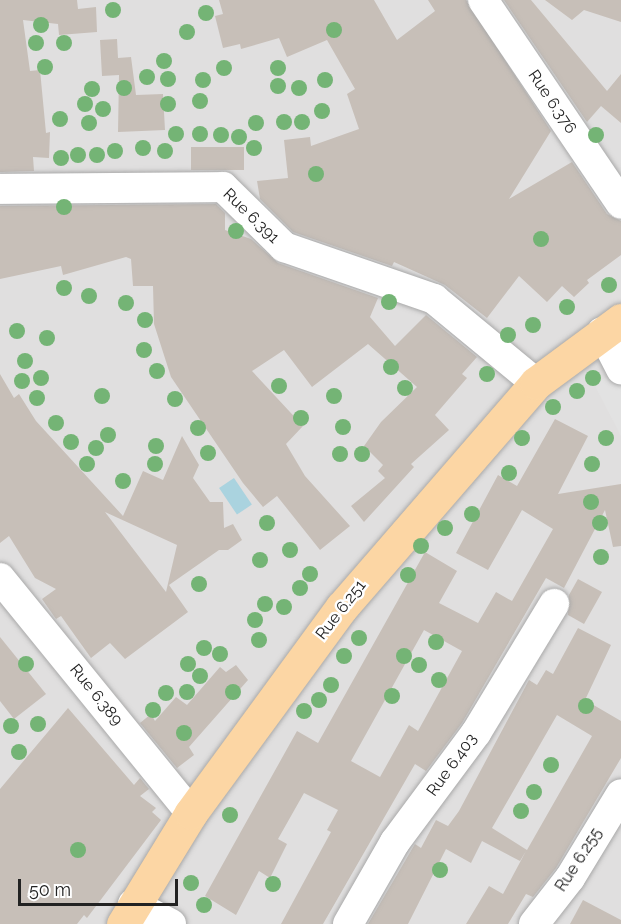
<!DOCTYPE html>
<style>
body{margin:0}
#map{position:relative;width:621px;height:924px;overflow:hidden;background:#f2efe9;font-family:Raleway,sans-serif}
div>[style]{position:absolute}
[style*='--x']{left:calc(var(--x)*1px);top:calc(var(--y)*1px);width:calc(var(--w)*1px);rotate:calc(var(--a)*1deg)}
.residential>*{inset:0;background:#e0dfdf;transform-origin:0 0}
.parking>*{inset:0;background:#e2e2e2}
.water>*{inset:0;background:#aad3df;transform-origin:0 0}
.building>*{inset:0;background:#c7bfb8;transform-origin:0 0}
.roads{filter:drop-shadow(0 0 2px #a9a9a9) drop-shadow(0 0 2px #a9a9a9)}
.minor>*{height:30px;margin:-15px;padding:0 15px;transform-origin:15px;border-radius:15px;background:#fff}
.major>*{height:33px;margin:-16.5px;padding:0 16.5px;transform-origin:16.5px;border-radius:16.5px;background:#fcd6a4}
.trees>*{width:16px;height:16px;margin:-8px;border-radius:50%;background:#74b475}
span{translate:-50% -50%;white-space:nowrap;text-align:center;line-height:1.15;-webkit-text-stroke:5px #fff;paint-order:stroke}
.street-label{font-size:16px;color:#222}
.scale{position:absolute;left:18px;top:879px;width:160px;height:27px;box-sizing:border-box;border:3px solid #222;border-top:0;padding-left:8px;font-size:18px;line-height:21px;white-space:nowrap;color:#222;-webkit-text-stroke:4px #fff;paint-order:stroke}
</style>
<div id="map">
<div class="residential">
<i style="left:0;top:0;width:621px;height:924px"></i>
</div>
<div class="parking">
<i style="clip-path:polygon(621px 369px,621px 436px,594px 384px)"></i>
</div>
<div class="water">
<i style="left:234px;top:478px;width:32px;height:18px;rotate:56deg"></i>
</div>
<div class="building">
<i style="clip-path:polygon(0 0,77px 0,78px 9px,96px 7px,97px 32px,59px 35px,58px 24px,23px 20px,30px 71px,40px 70px,46px 133px,50px 132px,49px 158px,33px 157px,34px 171px,0 172px)"></i>
<i style="clip-path:polygon(219px 0,374px 0,397px 40px,435px 11px,428px 0,466px 0,551px 131px,509px 199px,572px 162px,607px 214px,621px 221px,621px 255px,587px 280px,589px 283px,574px 297px,562px 286px,547px 302px,519px 276px,487px 318px,445px 285px,394px 262px,392px 266px,293px 232px,260px 199px,257px 181px,288px 178px,284px 140px,310px 137px,311px 146px,359px 129px,347px 94px,355px 89px,327px 40px,287px 57px,279px 38px,241px 49px,240px 44px,223px 48px,215px 16px,223px 14px)"></i>
<i style="clip-path:polygon(504px 0,531px 0,607px 91px,621px 74px,621px 123px,601px 106px,587px 122px)"></i>
<i style="clip-path:polygon(545px 0,621px 0,621px 22px,584px 10px,572px 20px)"></i>
<i style="clip-path:polygon(117px 39px,118px 58px,131px 57px,136px 95px,163px 94px,165px 130px,118px 132px,119px 75px,102px 76px,100px 40px)"></i>
<i style="left:191px;top:147px;width:53px;height:23px"></i>
<i style="clip-path:polygon(216px 204px,225px 213px,225px 230px,251px 239px,278px 263px,378px 298px,370px 317px,395px 346px,426px 315px,477px 357px,462px 374px,467px 378px,435px 415px,449px 430px,411px 464px,414px 467px,364px 522px,351px 506px,385px 478px,378px 471px,383px 465px,364px 446px,381px 422px,417px 387px,368px 344px,312px 387px,284px 350px,252px 371px,303px 426px,286px 444px,305px 476px,350px 526px,320px 550px,277px 496px,263px 507px,243px 483px,171px 377px,154px 324px,153px 286px,133px 286px,131px 259px,126px 257px,63px 275px,61px 266px,0 279px,0 206px)"></i>
<i style="clip-path:polygon(evenodd,0 374px,14px 398px,19px 394px,36px 421px,123px 516px,143px 471px,163px 480px,182px 436px,199px 465px,193px 478px,210px 502px,223px 502px,224px 528px,233px 524px,242px 540px,228px 550px,219px 550px,169px 585px,188px 612px,125px 659px,110px 643px,91px 658px,61px 616px,56px 619px,42px 599px,56px 589px,35px 578px,9px 536px,0 543px,0 374px,105px 512px,177px 545px,166px 592px,105px 512px)"></i>
<i style="clip-path:polygon(evenodd,555px 419px,588px 436px,558px 494px,621px 484px,621px 546px,613px 547px,605px 510px,564px 588px,546px 578px,462px 723px,426px 771px,415px 764px,323px 924px,281px 924px,331px 832px,327px 830px,338px 810px,304px 793px,278px 839px,287px 844px,270px 878px,259px 871px,236px 915px,205px 896px,297px 731px,318px 743px,425px 552px,457px 571px,439px 603px,478px 623px,496px 592px,512px 601px,553px 529px,522px 510px,488px 570px,456px 553px,498px 475px,517px 486px,555px 419px,424px 630px,462px 651px,418px 731px,409px 725px,380px 777px,351px 761px,424px 630px)"></i>
<i style="clip-path:polygon(578px 579px,602px 592px,584px 624px,568px 615px,569px 595px)"></i>
<i style="clip-path:polygon(evenodd,578px 628px,611px 645px,585px 700px,621px 721px,621px 758px,556px 868px,533px 897px,526px 894px,508px 924px,466px 924px,489px 886px,503px 894px,526px 851px,520px 861px,482px 841px,471px 863px,446px 849px,408px 924px,368px 924px,415px 844px,421px 848px,436px 820px,448px 826px,459px 811px,529px 680px,537px 685px,546px 670px,553px 674px,578px 628px,557px 715px,592px 736px,527px 850px,492px 828px,557px 715px)"></i>
<i style="clip-path:polygon(0 637px,46px 694px,14px 719px,0 701px)"></i>
<i style="clip-path:polygon(236px 665px,248px 680px,189px 747px,194px 755px,177px 768px,140px 723px,151px 714px,155px 721px,176px 697px,187px 705px,220px 667px,226px 672px)"></i>
<i style="clip-path:polygon(68px 708px,134px 785px,140px 778px,149px 789px,140px 796px,156px 808px,152px 812px,161px 820px,87px 918px,84px 915px,77px 924px,0 924px,0 789px)"></i>
<i style="clip-path:polygon(583px 900px,621px 920px,621px 924px,570px 924px)"></i>
</div>
<div class="roads">
<div class="minor">
<i style="--x:483;--y:0;--w:246;--a:55.9"></i>
<i style="--x:0;--y:189;--w:223;--a:-0.5"></i>
<i style="--x:223;--y:187;--w:86;--a:44.5"></i>
<i style="--x:284;--y:247;--w:159;--a:19.1"></i>
<i style="--x:434;--y:299;--w:132;--a:39.5"></i>
<i style="--x:602;--y:332;--w:42;--a:62.8"></i>
<i style="--x:0;--y:578;--w:303;--a:50.9"></i>
<i style="--x:133;--y:904;--w:43;--a:27.8"></i>
<i style="--x:348;--y:924;--w:95;--a:-60.2"></i>
<i style="--x:395;--y:842;--w:136;--a:-53.4"></i>
<i style="--x:476;--y:733;--w:151;--a:-58.8"></i>
<i style="--x:534;--y:924;--w:58;--a:-52"></i>
<i style="--x:570;--y:878;--w:98;--a:-58.7"></i>
</div>
<div class="major">
<i style="--x:123;--y:924;--w:130;--a:-58.5"></i>
<i style="--x:191;--y:813;--w:255;--a:-53.8"></i>
<i style="--x:342;--y:607;--w:296;--a:-49.1"></i>
<i style="--x:536;--y:383;--w:106;--a:-36.5"></i>
</div>
</div>
<div class="trees">
<i style="left:113px;top:10px"></i>
<i style="left:206px;top:13px"></i>
<i style="left:41px;top:25px"></i>
<i style="left:334px;top:30px"></i>
<i style="left:187px;top:32px"></i>
<i style="left:36px;top:43px"></i>
<i style="left:64px;top:43px"></i>
<i style="left:164px;top:61px"></i>
<i style="left:45px;top:67px"></i>
<i style="left:224px;top:68px"></i>
<i style="left:278px;top:68px"></i>
<i style="left:147px;top:77px"></i>
<i style="left:168px;top:79px"></i>
<i style="left:203px;top:80px"></i>
<i style="left:325px;top:80px"></i>
<i style="left:278px;top:86px"></i>
<i style="left:124px;top:88px"></i>
<i style="left:299px;top:88px"></i>
<i style="left:92px;top:89px"></i>
<i style="left:200px;top:101px"></i>
<i style="left:85px;top:104px"></i>
<i style="left:168px;top:104px"></i>
<i style="left:103px;top:109px"></i>
<i style="left:322px;top:111px"></i>
<i style="left:60px;top:119px"></i>
<i style="left:284px;top:122px"></i>
<i style="left:302px;top:122px"></i>
<i style="left:89px;top:123px"></i>
<i style="left:256px;top:123px"></i>
<i style="left:176px;top:134px"></i>
<i style="left:200px;top:134px"></i>
<i style="left:221px;top:135px"></i>
<i style="left:596px;top:135px"></i>
<i style="left:239px;top:137px"></i>
<i style="left:143px;top:148px"></i>
<i style="left:254px;top:148px"></i>
<i style="left:115px;top:151px"></i>
<i style="left:165px;top:151px"></i>
<i style="left:78px;top:155px"></i>
<i style="left:97px;top:155px"></i>
<i style="left:61px;top:158px"></i>
<i style="left:316px;top:174px"></i>
<i style="left:64px;top:207px"></i>
<i style="left:236px;top:231px"></i>
<i style="left:541px;top:239px"></i>
<i style="left:609px;top:285px"></i>
<i style="left:64px;top:288px"></i>
<i style="left:89px;top:296px"></i>
<i style="left:389px;top:302px"></i>
<i style="left:126px;top:303px"></i>
<i style="left:567px;top:307px"></i>
<i style="left:145px;top:320px"></i>
<i style="left:533px;top:325px"></i>
<i style="left:17px;top:331px"></i>
<i style="left:508px;top:335px"></i>
<i style="left:47px;top:338px"></i>
<i style="left:144px;top:350px"></i>
<i style="left:25px;top:361px"></i>
<i style="left:391px;top:367px"></i>
<i style="left:157px;top:371px"></i>
<i style="left:487px;top:374px"></i>
<i style="left:41px;top:378px"></i>
<i style="left:593px;top:378px"></i>
<i style="left:22px;top:381px"></i>
<i style="left:279px;top:386px"></i>
<i style="left:405px;top:388px"></i>
<i style="left:577px;top:391px"></i>
<i style="left:102px;top:396px"></i>
<i style="left:334px;top:396px"></i>
<i style="left:37px;top:398px"></i>
<i style="left:175px;top:399px"></i>
<i style="left:553px;top:407px"></i>
<i style="left:301px;top:418px"></i>
<i style="left:56px;top:423px"></i>
<i style="left:343px;top:427px"></i>
<i style="left:198px;top:428px"></i>
<i style="left:108px;top:435px"></i>
<i style="left:522px;top:438px"></i>
<i style="left:606px;top:438px"></i>
<i style="left:71px;top:442px"></i>
<i style="left:156px;top:446px"></i>
<i style="left:96px;top:448px"></i>
<i style="left:208px;top:453px"></i>
<i style="left:340px;top:454px"></i>
<i style="left:362px;top:454px"></i>
<i style="left:87px;top:464px"></i>
<i style="left:155px;top:464px"></i>
<i style="left:592px;top:464px"></i>
<i style="left:509px;top:473px"></i>
<i style="left:123px;top:481px"></i>
<i style="left:591px;top:502px"></i>
<i style="left:472px;top:514px"></i>
<i style="left:267px;top:523px"></i>
<i style="left:600px;top:523px"></i>
<i style="left:445px;top:528px"></i>
<i style="left:421px;top:546px"></i>
<i style="left:290px;top:550px"></i>
<i style="left:601px;top:557px"></i>
<i style="left:260px;top:560px"></i>
<i style="left:310px;top:574px"></i>
<i style="left:408px;top:575px"></i>
<i style="left:199px;top:584px"></i>
<i style="left:300px;top:588px"></i>
<i style="left:265px;top:604px"></i>
<i style="left:284px;top:607px"></i>
<i style="left:255px;top:620px"></i>
<i style="left:359px;top:638px"></i>
<i style="left:259px;top:640px"></i>
<i style="left:436px;top:642px"></i>
<i style="left:204px;top:648px"></i>
<i style="left:220px;top:654px"></i>
<i style="left:344px;top:656px"></i>
<i style="left:404px;top:656px"></i>
<i style="left:26px;top:664px"></i>
<i style="left:188px;top:664px"></i>
<i style="left:419px;top:665px"></i>
<i style="left:200px;top:676px"></i>
<i style="left:439px;top:680px"></i>
<i style="left:331px;top:685px"></i>
<i style="left:187px;top:692px"></i>
<i style="left:233px;top:692px"></i>
<i style="left:166px;top:693px"></i>
<i style="left:392px;top:696px"></i>
<i style="left:319px;top:700px"></i>
<i style="left:586px;top:706px"></i>
<i style="left:153px;top:710px"></i>
<i style="left:304px;top:711px"></i>
<i style="left:38px;top:724px"></i>
<i style="left:11px;top:726px"></i>
<i style="left:184px;top:733px"></i>
<i style="left:19px;top:752px"></i>
<i style="left:551px;top:765px"></i>
<i style="left:534px;top:792px"></i>
<i style="left:521px;top:811px"></i>
<i style="left:230px;top:815px"></i>
<i style="left:78px;top:850px"></i>
<i style="left:440px;top:870px"></i>
<i style="left:191px;top:883px"></i>
<i style="left:273px;top:884px"></i>
<i style="left:204px;top:905px"></i>
</div>
<div class="street-label">
<span style="left:552px;top:102px;rotate:56deg">Rue 6.376</span>
<span style="left:251px;top:216px;rotate:44deg">Rue 6.391</span>
<span style="left:341px;top:610px;rotate:-52deg">Rue 6.251</span>
<span style="left:96px;top:695px;rotate:51deg">Rue 6.389</span>
<span style="left:452px;top:765px;rotate:-54deg">Rue 6.403</span>
<span style="left:579px;top:860px;rotate:-57deg">Rue 6.255</span>
</div>
<div class="scale">50 m</div>
</div>
